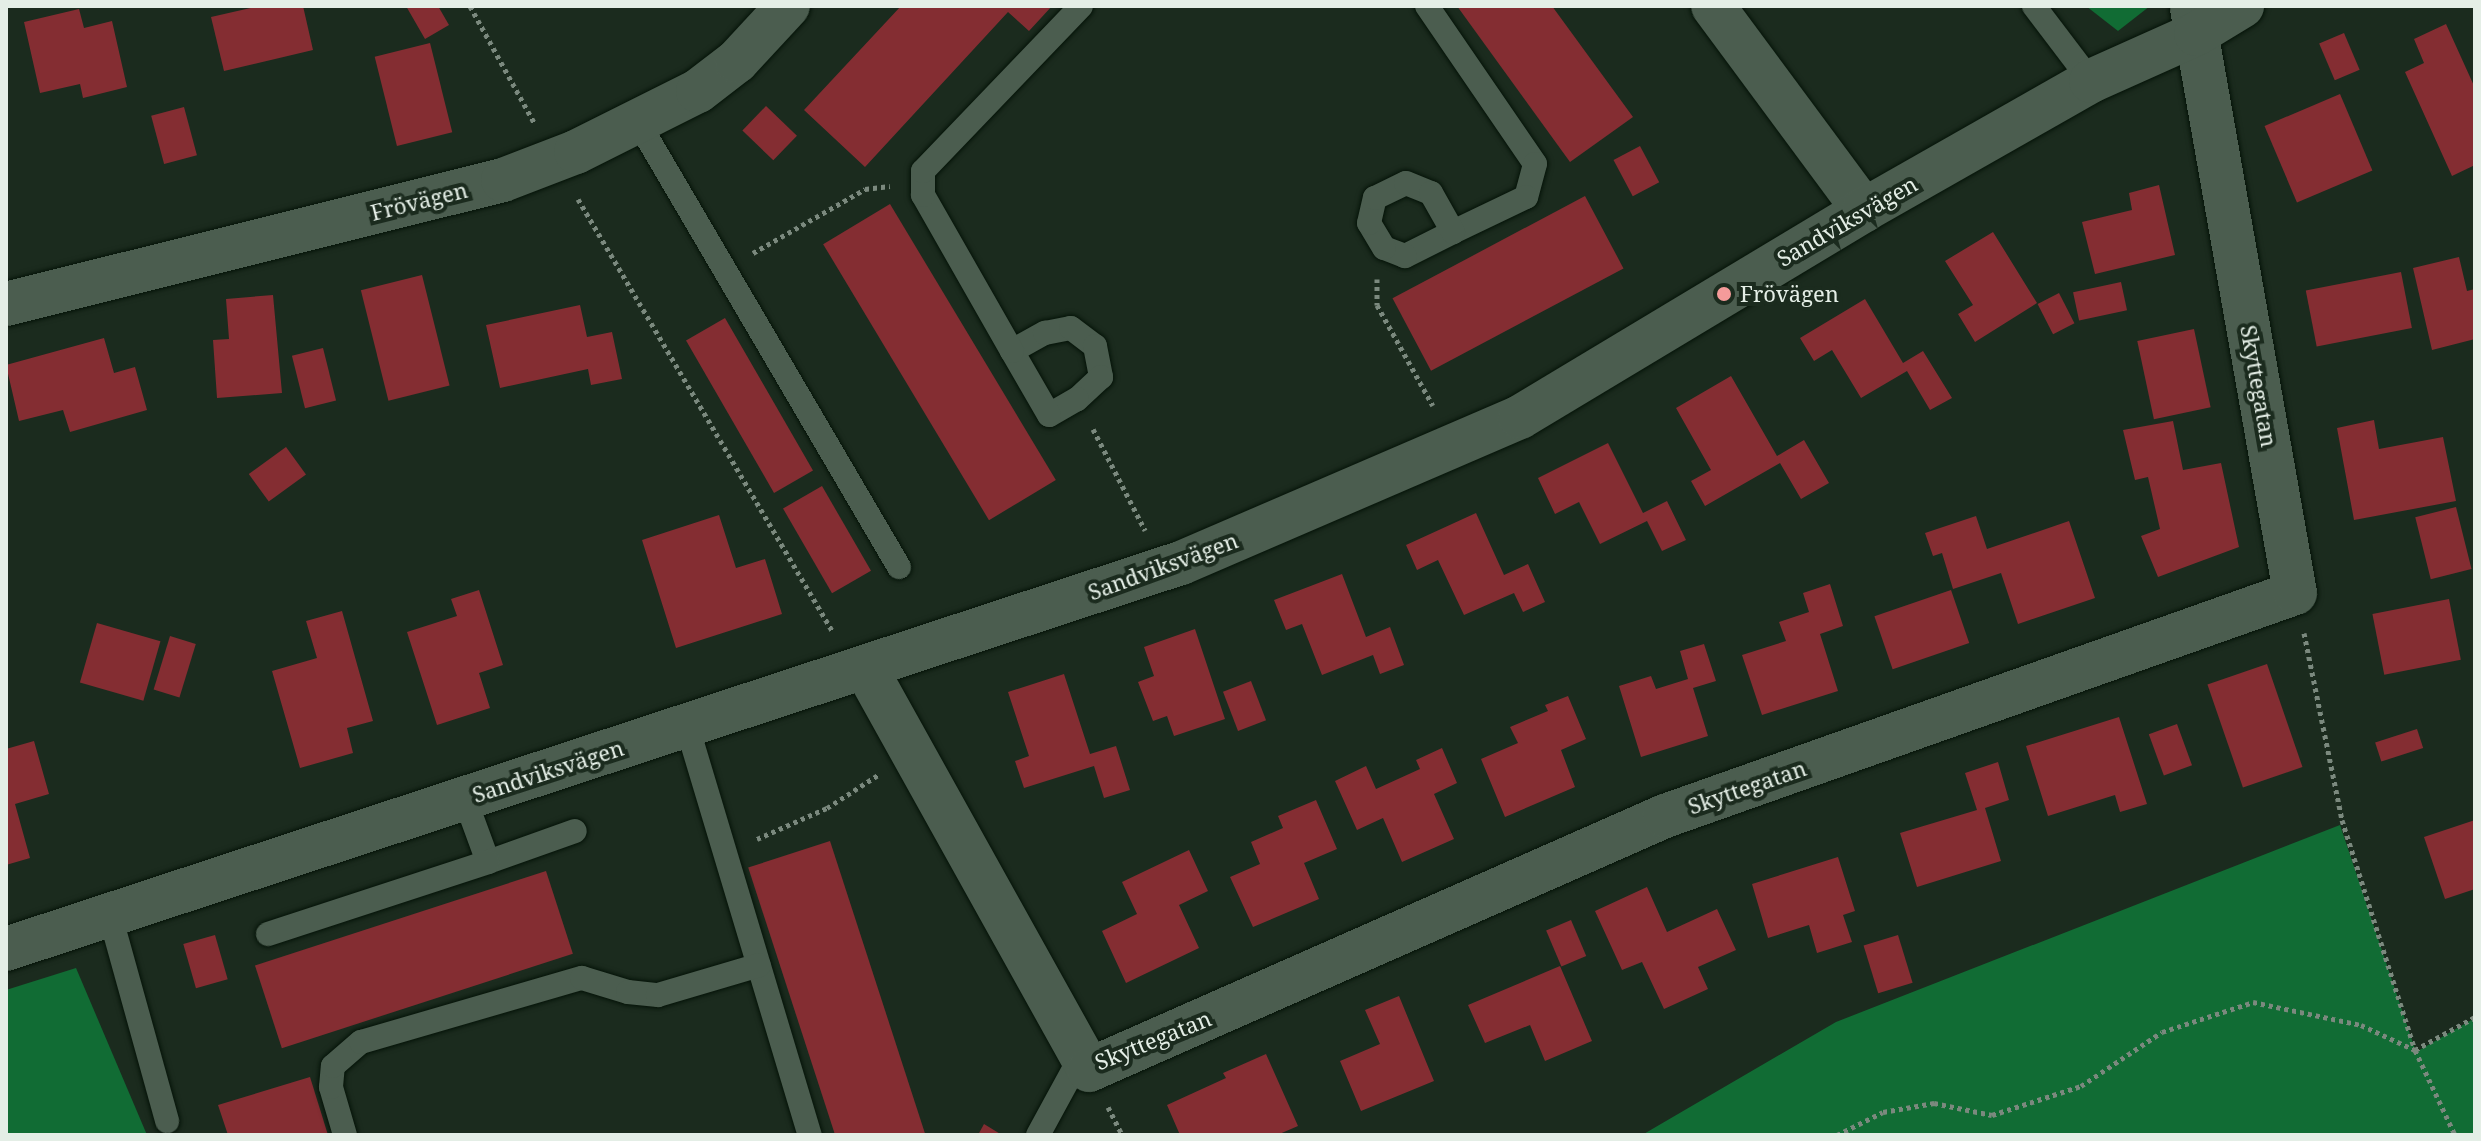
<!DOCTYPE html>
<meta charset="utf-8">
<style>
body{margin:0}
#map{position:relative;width:2481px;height:1141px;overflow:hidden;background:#1b2b1e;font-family:"Noto Serif",serif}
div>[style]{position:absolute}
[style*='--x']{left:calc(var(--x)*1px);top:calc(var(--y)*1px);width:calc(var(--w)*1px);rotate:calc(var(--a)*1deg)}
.forest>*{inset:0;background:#116c34}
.building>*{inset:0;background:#842d32;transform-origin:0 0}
.path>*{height:5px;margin-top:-2.5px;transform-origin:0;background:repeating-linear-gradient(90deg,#7b897e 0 4px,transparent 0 8px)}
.roads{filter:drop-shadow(0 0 2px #051308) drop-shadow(0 0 2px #051308)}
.lane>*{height:24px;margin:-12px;padding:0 12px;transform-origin:12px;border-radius:12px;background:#4b5d4f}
.street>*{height:44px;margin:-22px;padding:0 22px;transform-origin:22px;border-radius:22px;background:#4b5d4f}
.dots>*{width:22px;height:22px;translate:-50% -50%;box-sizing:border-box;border:4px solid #1b2b1e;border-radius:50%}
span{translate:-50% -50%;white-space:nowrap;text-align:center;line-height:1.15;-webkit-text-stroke:8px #1b2b1e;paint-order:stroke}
.street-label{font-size:22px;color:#e4eee6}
.poi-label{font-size:22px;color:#e4eee6}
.left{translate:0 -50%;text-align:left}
.frame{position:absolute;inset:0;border:8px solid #e4eee6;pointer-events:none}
</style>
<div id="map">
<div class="forest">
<i style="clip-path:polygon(2086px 6px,2150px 6px,2118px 31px)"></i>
<i style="clip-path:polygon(2340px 825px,2416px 1052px,2475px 1018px,2475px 1135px,1642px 1135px,1836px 1022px)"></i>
<i style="clip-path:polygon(76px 968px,147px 1135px,6px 1135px,6px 990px)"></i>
</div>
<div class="building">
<i style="clip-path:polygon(259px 6px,303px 6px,313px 50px,224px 71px,211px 17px)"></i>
<i style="clip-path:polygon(406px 6px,438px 6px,449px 25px,425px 39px)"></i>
<i style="clip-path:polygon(901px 6px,1052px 6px,1029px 31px,1008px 12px,865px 167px,804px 110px)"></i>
<i style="clip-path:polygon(1457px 6px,1552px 6px,1633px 117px,1570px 162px)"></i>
<i style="clip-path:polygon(79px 9px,84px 28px,112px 21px,127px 87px,83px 98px,80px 84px,40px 93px,24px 22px)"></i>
<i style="clip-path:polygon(2446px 24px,2475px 88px,2475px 165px,2452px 176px,2405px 72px,2424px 63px,2414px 39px)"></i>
<i style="left:2344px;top:33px;width:40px;height:27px;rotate:67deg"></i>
<i style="left:430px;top:43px;width:92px;height:57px;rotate:76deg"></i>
<i style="left:2340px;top:94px;width:83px;height:82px;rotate:67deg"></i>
<i style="left:766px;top:106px;width:43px;height:34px;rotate:44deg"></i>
<i style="left:184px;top:107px;width:50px;height:34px;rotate:75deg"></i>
<i style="left:1640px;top:146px;width:41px;height:30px;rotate:62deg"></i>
<i style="clip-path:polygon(2159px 185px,2175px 255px,2095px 274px,2082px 222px,2132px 210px,2129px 193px)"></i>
<i style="left:1585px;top:196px;width:82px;height:218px;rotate:62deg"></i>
<i style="left:890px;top:204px;width:322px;height:78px;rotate:59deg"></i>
<i style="clip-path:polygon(1993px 232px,2037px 303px,1975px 342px,1958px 314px,1973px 305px,1945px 261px)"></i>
<i style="clip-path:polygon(2459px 257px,2467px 291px,2475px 289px,2475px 339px,2432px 350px,2413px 268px)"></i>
<i style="left:2401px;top:272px;width:57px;height:97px;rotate:79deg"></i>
<i style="left:422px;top:275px;width:114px;height:63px;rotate:76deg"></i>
<i style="left:2121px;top:282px;width:29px;height:49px;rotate:78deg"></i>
<i style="left:2059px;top:293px;width:34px;height:24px;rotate:63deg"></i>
<i style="clip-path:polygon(273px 295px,282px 393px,217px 398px,213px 340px,229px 339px,226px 299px)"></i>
<i style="clip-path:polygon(1865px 299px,1903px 363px,1923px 351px,1952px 398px,1930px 410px,1907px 371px,1861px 398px,1832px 350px,1814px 361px,1800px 338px)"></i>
<i style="clip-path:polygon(580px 305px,587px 337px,612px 332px,622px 379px,591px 385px,588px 369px,500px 388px,486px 325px)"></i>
<i style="left:725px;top:318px;width:176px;height:45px;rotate:60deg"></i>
<i style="left:2194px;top:329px;width:80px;height:58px;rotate:78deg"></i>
<i style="clip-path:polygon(104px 338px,114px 373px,135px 367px,147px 410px,70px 432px,63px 410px,19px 421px,6px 365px)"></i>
<i style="left:323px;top:348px;width:54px;height:32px;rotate:76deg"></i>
<i style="clip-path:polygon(1731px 376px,1777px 456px,1804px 440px,1829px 483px,1801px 499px,1780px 463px,1705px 506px,1691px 481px,1711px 470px,1676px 408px)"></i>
<i style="clip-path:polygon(2374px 420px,2379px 449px,2443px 437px,2456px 501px,2354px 520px,2337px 428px)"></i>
<i style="clip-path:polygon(2173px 421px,2183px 470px,2221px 463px,2239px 547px,2158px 577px,2141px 536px,2160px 529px,2148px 477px,2135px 480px,2123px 430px)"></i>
<i style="clip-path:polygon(1608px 443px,1643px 513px,1667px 501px,1686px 540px,1662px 551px,1647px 521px,1600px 544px,1579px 502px,1555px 514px,1538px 478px)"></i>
<i style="left:286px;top:447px;width:34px;height:46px;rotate:54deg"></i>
<i style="left:822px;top:486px;width:98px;height:45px;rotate:60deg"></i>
<i style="left:2456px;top:507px;width:64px;height:42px;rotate:76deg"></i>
<i style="clip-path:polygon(1476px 513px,1504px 575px,1528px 564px,1545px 602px,1523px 612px,1514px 593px,1464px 615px,1438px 560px,1417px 570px,1406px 545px)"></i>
<i style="clip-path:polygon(719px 515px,736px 568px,765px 559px,782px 614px,676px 648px,642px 540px)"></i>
<i style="clip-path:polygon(1976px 516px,1987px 549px,2069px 521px,2095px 598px,2018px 624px,2001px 573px,1953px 589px,1942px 553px,1933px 556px,1925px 533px)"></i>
<i style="clip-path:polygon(1342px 574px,1366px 637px,1390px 627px,1404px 665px,1380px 674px,1373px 655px,1322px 675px,1302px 624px,1286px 630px,1274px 600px)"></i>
<i style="clip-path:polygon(1830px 584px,1843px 626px,1820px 634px,1838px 691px,1762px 715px,1742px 655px,1786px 641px,1779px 622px,1809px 612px,1803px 593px)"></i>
<i style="clip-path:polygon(479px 590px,503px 665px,479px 673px,490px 708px,437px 725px,407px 632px,457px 616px,451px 599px)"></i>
<i style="left:1951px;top:590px;width:56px;height:81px;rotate:71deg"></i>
<i style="left:2449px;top:599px;width:62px;height:78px;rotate:79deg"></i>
<i style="clip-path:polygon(342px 611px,373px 721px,347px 728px,353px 753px,300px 768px,272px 671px,317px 658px,306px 621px)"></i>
<i style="left:97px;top:623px;width:66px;height:62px;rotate:16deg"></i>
<i style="clip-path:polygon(1195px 629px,1225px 719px,1174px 736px,1167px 716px,1153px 721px,1138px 682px,1154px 676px,1144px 647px)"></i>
<i style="left:170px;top:636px;width:27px;height:56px;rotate:17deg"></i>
<i style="clip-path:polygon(1704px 644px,1716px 681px,1693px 688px,1708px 736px,1641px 757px,1619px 686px,1651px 676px,1656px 689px,1688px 679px,1680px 651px)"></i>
<i style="left:2267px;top:664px;width:109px;height:63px;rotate:71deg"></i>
<i style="clip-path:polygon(1064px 674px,1090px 754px,1116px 746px,1130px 790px,1104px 798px,1094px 766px,1024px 788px,1015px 761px,1029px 756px,1008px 692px)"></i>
<i style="left:1251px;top:681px;width:42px;height:30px;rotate:69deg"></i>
<i style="clip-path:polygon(1568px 696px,1586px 739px,1561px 750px,1575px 787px,1505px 817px,1481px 759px,1518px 743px,1510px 727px,1548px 711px,1545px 705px)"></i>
<i style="clip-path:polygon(2119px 717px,2147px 804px,2120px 812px,2115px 795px,2048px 816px,2026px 746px)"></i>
<i style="left:2177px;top:724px;width:44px;height:30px;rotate:70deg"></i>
<i style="left:2417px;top:729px;width:20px;height:44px;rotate:72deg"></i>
<i style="clip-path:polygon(34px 741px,49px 794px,15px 804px,30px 858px,6px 865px,6px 749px)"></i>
<i style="clip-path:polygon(1442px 748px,1457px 783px,1434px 794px,1454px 839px,1402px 862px,1383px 818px,1357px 830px,1335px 781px,1366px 766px,1376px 789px,1420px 769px,1416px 760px)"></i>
<i style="clip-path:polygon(1998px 762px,2009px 800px,1985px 808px,2001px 861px,1917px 887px,1900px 833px,1977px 810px,1965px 773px)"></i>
<i style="clip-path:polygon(1316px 800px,1337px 849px,1304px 863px,1319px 899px,1253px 927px,1230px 877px,1260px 864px,1251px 842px,1283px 828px,1278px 816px)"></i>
<i style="clip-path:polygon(2475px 820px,2475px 889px,2445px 899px,2424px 837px)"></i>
<i style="left:830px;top:841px;width:309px;height:86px;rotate:72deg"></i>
<i style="clip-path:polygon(1189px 850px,1208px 891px,1179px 905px,1199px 948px,1126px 983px,1102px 931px,1137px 914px,1122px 882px)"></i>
<i style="clip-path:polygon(1838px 857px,1855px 911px,1843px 915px,1852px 942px,1817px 953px,1809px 925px,1768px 938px,1752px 884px)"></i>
<i style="left:546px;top:871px;width:87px;height:306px;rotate:72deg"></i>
<i style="clip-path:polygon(1647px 887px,1667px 932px,1717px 909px,1736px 950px,1698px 967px,1708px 989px,1664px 1009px,1642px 962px,1622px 970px,1595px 911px)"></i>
<i style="left:1571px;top:920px;width:39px;height:27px;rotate:67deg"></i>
<i style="left:215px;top:935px;width:46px;height:33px;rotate:74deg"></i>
<i style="left:1898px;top:935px;width:50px;height:36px;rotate:73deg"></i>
<i style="clip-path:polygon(1560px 966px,1592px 1041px,1545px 1061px,1530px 1025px,1485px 1043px,1468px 1005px)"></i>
<i style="clip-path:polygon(1399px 996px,1434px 1081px,1361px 1111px,1340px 1061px,1380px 1044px,1365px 1010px)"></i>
<i style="clip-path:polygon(1266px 1054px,1298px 1126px,1277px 1135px,1180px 1135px,1167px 1105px,1226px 1078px,1223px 1073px)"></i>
<i style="clip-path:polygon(310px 1077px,328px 1135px,228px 1135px,218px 1105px)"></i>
<i style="clip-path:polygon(984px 1124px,1002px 1135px,978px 1135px)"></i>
</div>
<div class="path">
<i style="--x:470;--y:6;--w:135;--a:61.2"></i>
<i style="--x:578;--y:199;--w:503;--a:59.51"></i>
<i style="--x:753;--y:253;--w:129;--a:-29.7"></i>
<i style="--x:865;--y:189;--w:25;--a:-7"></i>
<i style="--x:1377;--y:279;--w:26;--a:90"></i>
<i style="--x:1377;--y:305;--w:115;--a:61"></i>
<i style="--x:1093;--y:429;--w:114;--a:62.8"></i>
<i style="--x:2304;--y:633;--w:191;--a:78.5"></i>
<i style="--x:2342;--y:820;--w:241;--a:72.4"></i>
<i style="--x:2415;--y:1050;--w:94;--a:64.8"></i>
<i style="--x:757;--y:839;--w:77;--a:-23.9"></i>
<i style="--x:827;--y:808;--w:61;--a:-32.9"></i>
<i style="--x:1108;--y:1107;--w:31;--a:63"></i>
<i style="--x:1837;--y:1135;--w:51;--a:-26.6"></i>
<i style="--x:1883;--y:1112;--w:52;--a:-10"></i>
<i style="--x:1934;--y:1103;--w:59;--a:11.7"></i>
<i style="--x:1992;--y:1115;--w:94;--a:-18"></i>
<i style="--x:2081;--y:1086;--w:97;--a:-33.7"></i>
<i style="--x:2162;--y:1032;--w:96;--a:-18.2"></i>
<i style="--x:2253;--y:1002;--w:110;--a:12"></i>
<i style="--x:2361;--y:1025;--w:60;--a:24.8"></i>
<i style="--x:2415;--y:1050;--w:68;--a:-28.8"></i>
</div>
<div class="roads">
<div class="lane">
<i style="--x:1427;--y:6;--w:191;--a:55.6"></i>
<i style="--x:1535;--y:164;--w:34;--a:105"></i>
<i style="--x:1526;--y:197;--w:81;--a:154.4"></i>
<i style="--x:1453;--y:232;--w:54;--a:153.4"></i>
<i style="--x:1405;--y:256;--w:22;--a:-159"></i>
<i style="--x:1384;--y:248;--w:29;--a:-121"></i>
<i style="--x:1369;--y:223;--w:26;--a:-77"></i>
<i style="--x:1375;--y:198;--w:34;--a:-26"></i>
<i style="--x:1406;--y:183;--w:27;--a:22"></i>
<i style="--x:1431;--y:193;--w:45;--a:60.6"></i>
<i style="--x:2034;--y:6;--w:94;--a:52.8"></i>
<i style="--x:638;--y:122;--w:516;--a:59.61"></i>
<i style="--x:1012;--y:351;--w:38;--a:-29"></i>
<i style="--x:1045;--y:333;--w:26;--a:-11"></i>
<i style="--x:1071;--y:328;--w:30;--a:37"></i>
<i style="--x:1095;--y:346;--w:32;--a:79"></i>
<i style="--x:1101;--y:377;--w:33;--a:137"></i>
<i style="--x:1077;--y:399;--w:32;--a:150"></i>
<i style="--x:1049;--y:415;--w:74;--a:-120"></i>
<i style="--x:1012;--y:351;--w:180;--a:-119.7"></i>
<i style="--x:923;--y:195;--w:24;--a:-90"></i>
<i style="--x:923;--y:171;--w:228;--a:-46.2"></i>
<i style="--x:687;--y:726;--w:427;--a:73.3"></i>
<i style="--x:465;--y:799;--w:67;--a:69.9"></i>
<i style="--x:488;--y:862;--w:92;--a:-19.6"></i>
<i style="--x:110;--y:915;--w:214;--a:74.5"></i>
<i style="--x:268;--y:934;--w:231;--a:-18.1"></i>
<i style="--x:345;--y:1135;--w:50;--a:-106.3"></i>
<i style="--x:331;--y:1087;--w:21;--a:-85"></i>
<i style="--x:333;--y:1066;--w:37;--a:-41"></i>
<i style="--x:361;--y:1042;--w:230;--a:-16.2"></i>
<i style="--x:582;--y:978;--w:48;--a:16.9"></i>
<i style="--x:628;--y:992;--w:30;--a:6"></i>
<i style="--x:658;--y:995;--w:105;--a:-16.5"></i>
<i style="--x:1038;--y:1135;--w:90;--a:-61.4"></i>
</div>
<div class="street">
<i style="--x:1713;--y:6;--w:254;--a:53.5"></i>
<i style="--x:6;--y:304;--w:512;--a:-14.01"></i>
<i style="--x:503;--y:180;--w:78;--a:-21"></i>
<i style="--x:576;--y:152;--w:136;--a:-26.6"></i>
<i style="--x:698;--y:91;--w:49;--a:-37.6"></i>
<i style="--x:737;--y:61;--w:75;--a:-47.2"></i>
<i style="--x:865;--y:667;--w:461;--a:60.9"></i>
<i style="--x:1089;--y:1070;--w:630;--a:-23.8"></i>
<i style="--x:1665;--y:816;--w:668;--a:-19.49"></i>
<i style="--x:2295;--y:593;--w:594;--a:-99.99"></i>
<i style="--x:6;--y:949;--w:1237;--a:-18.19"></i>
<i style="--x:1181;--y:563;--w:369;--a:-23.3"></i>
<i style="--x:1520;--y:417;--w:401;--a:-31"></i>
<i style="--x:1864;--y:210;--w:261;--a:-29.6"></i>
<i style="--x:2091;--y:81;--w:115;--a:-24.1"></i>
<i style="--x:2196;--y:34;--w:54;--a:-31.3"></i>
</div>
</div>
<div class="dots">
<i style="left:1724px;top:294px;background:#f59b9a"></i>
</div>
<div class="street-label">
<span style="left:419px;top:201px;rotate:-14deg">Frövägen</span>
<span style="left:1847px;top:221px;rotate:-30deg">Sandviksvägen</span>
<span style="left:2259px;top:386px;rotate:80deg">Skyttegatan</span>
<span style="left:1163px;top:566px;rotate:-20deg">Sandviksvägen</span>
<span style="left:548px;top:771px;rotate:-18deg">Sandviksvägen</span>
<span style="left:1747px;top:787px;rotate:-19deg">Skyttegatan</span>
<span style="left:1153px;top:1040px;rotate:-22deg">Skyttegatan</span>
</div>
<div class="poi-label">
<span class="left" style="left:1740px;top:294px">Frövägen</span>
</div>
<div class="frame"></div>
</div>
